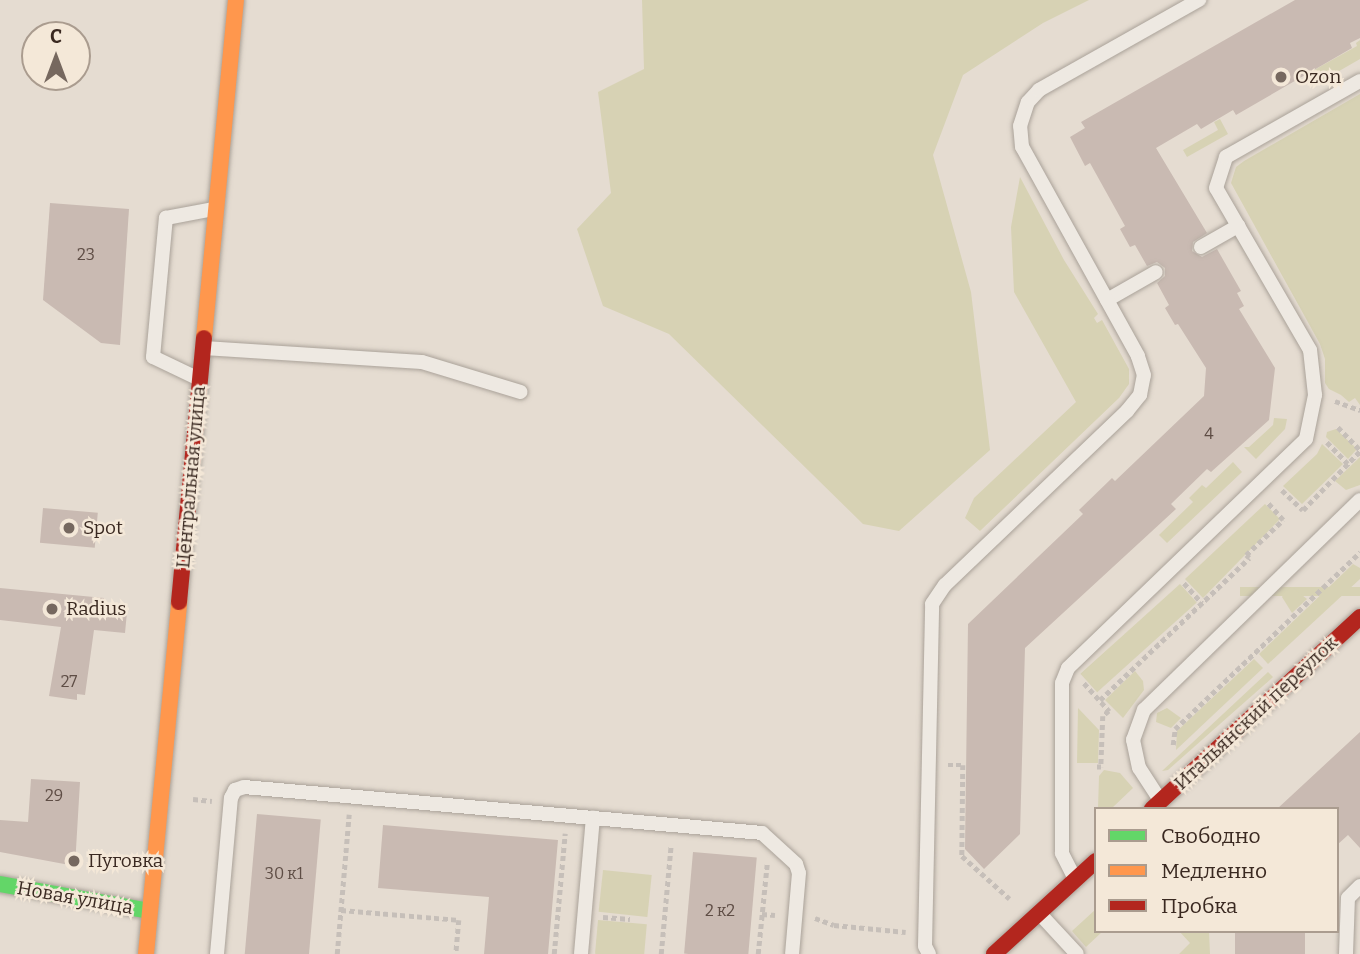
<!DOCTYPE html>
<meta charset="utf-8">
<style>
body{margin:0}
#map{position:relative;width:1360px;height:954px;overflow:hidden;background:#e5dcd1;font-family:Bitter,serif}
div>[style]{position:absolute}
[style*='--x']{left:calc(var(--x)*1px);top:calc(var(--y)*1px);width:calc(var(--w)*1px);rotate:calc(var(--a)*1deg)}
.green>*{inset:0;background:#d7d2b4;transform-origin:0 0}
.building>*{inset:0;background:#c9bab2;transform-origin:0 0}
.path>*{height:4.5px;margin-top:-2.25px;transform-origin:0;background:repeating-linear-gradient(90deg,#c6bfb9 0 5px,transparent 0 8.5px)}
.roads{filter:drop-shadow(0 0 2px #aaa299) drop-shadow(0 0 2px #aaa299)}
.lane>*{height:14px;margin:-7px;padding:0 7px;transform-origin:7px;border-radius:7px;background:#eee9e2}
.fast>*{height:16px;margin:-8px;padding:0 8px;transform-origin:8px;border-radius:8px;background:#63d668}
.slow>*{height:16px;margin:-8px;padding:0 8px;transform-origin:8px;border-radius:8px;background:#ff974d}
.jam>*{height:16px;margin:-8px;padding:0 8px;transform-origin:8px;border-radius:8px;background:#b3261e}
.dots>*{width:19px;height:19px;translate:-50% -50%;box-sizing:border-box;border:4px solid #f4e8d8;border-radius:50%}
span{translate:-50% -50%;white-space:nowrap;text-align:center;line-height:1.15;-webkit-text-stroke:5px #f4e8d8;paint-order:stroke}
.number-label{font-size:16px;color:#5e4d45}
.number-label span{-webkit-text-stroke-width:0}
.poi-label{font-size:19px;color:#3a2921}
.left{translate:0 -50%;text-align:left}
.street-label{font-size:19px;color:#3a2921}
.legend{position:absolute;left:1094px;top:807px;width:245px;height:126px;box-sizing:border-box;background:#f4e8d8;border:2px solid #aa9c8f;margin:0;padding:9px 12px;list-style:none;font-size:21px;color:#3a2921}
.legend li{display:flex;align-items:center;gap:14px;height:35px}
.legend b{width:35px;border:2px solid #aa9c8f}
.north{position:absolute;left:21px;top:21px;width:70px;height:70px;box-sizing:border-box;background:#f4e8d8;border:2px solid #aa9c8f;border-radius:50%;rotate:0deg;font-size:19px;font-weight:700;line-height:28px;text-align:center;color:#3a2921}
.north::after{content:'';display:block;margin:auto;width:24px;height:32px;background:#76685f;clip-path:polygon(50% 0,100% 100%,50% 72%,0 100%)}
</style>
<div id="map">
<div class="green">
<i style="clip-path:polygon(642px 0,1089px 0,1043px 23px,963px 75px,933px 155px,971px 292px,990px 450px,899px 531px,863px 524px,669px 334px,603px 306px,577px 229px,611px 193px,598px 92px,644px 69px)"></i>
<i style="clip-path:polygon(1360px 40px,1360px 59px,1320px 82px,1314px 70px,1357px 46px,1356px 43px)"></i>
<i style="clip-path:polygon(1360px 94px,1360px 405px,1355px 398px,1349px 402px,1341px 395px,1329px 389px,1325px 383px,1325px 359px,1320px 344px,1231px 183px,1236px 167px,1244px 161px)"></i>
<i style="clip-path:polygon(1220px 119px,1228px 134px,1187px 157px,1183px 150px,1218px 130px,1214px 122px)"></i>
<i style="clip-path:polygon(1020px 177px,1064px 260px,1098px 314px,1094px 318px,1097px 323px,1102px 320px,1129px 369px,1129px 384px,1119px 398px,980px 531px,965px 518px,974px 498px,1076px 402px,1014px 292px,1011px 227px)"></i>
<i style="clip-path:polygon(1274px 418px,1287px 419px,1285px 429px,1256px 459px,1244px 447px,1249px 447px,1273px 425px)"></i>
<i style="clip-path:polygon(1336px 429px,1357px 449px,1348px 459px,1326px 437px,1327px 432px)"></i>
<i style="clip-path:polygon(1322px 444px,1343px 464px,1302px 504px,1283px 486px,1317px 454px)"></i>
<i style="clip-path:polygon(1360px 457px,1360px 485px,1346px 490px,1335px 481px)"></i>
<i style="clip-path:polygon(1233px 462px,1242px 472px,1167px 543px,1159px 535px,1193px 502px,1189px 498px,1202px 485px,1206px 488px)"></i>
<i style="clip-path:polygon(1265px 504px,1280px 519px,1203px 598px,1185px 579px)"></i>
<i style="clip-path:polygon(1353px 564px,1360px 568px,1360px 579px,1268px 664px,1259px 654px)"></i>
<i style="left:1180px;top:584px;width:25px;height:134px;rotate:48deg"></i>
<i style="left:1360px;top:587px;width:9px;height:120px;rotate:90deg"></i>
<i style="clip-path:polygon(1293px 588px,1307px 599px,1292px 613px,1282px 597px,1286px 590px)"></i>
<i style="clip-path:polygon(1254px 659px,1263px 668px,1176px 750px,1177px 731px)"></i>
<i style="clip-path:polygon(1135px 671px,1143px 681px,1144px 690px,1123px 718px,1105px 700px)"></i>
<i style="clip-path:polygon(1268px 672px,1273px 677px,1168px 770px,1162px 771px)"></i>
<i style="clip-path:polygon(1078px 708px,1099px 730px,1098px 763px,1077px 763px)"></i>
<i style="clip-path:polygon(1167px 708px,1181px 718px,1171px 728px,1156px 722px,1157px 713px)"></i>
<i style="clip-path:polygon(1104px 770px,1120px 773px,1133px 788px,1111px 809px,1098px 809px,1099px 776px)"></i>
<i style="left:603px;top:870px;width:49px;height:42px;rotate:6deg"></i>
<i style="clip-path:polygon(1096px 909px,1096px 931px,1103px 931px,1086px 947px,1072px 931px)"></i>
<i style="left:598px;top:920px;width:49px;height:34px;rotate:5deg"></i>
<i style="clip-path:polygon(1179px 931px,1209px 931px,1210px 954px,1179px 954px,1190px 943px)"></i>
</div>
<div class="building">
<i style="clip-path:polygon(1295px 0,1360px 0,1360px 38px,1350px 43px,1352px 48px,1236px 115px,1233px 110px,1201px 129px,1197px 124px,1156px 148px,1207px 233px,1193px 242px,1192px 251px,1202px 257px,1217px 249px,1241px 291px,1237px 293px,1244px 306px,1239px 309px,1275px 368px,1269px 420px,1211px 472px,1207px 469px,1171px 504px,1176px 509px,1025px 648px,1020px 834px,984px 869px,965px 849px,968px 624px,1083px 514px,1079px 510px,1112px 478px,1115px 481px,1204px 396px,1206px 368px,1178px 324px,1175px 325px,1165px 308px,1169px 305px,1157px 283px,1165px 276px,1165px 268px,1157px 262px,1147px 266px,1135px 245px,1130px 247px,1120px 229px,1125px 226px,1090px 163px,1085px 166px,1070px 137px,1085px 128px,1081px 122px)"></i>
<i style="clip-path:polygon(50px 203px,129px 209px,120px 345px,101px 343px,43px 300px)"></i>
<i style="left:43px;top:508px;width:55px;height:35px;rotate:5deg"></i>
<i style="clip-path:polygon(0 588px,104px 598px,103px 610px,127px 612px,125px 633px,94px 630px,85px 695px,77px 694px,77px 700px,49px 696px,61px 627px,0 620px)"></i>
<i style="clip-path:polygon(1360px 732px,1360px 848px,1348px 835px,1337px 845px,1337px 809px,1277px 809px)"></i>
<i style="clip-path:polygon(31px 779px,80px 782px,75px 866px,0 852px,0 820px,28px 822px)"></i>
<i style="left:257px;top:814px;width:64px;height:141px;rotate:5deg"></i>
<i style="clip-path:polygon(383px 825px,558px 840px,548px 954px,484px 954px,489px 897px,378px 888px)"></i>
<i style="left:693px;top:852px;width:64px;height:102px;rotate:5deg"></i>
<i style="left:1235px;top:931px;width:70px;height:23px"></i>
</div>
<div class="path">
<i style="--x:1335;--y:401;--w:27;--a:20"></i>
<i style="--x:1338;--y:427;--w:32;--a:46"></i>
<i style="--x:1327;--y:442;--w:30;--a:46"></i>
<i style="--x:1282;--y:490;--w:29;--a:44"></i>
<i style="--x:1303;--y:510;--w:82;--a:-46"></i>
<i style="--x:1184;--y:583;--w:27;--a:48"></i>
<i style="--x:1084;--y:683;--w:38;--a:48"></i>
<i style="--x:1109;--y:711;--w:8;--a:140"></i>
<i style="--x:1103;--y:716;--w:51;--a:92.2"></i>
<i style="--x:1101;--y:767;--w:4;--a:180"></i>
<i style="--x:1100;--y:700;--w:206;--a:-43.6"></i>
<i style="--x:1249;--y:558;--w:4;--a:-135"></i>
<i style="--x:1246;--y:555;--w:51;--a:-43.4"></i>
<i style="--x:1283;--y:520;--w:24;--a:-132"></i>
<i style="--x:1173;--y:745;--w:16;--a:-83"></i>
<i style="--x:1175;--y:729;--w:256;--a:-43.7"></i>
<i style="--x:948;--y:765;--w:15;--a:0"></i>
<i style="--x:963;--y:765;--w:91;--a:90.6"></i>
<i style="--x:962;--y:856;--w:64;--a:41.9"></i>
<i style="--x:193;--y:799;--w:19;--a:6"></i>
<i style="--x:341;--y:910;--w:118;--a:4.8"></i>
<i style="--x:459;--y:920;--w:34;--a:95"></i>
<i style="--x:762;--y:914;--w:13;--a:4"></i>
<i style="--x:603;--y:917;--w:27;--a:4"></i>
<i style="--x:815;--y:918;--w:20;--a:20"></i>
<i style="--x:834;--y:925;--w:72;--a:5.6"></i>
<i style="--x:337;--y:954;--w:140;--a:-85.1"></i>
<i style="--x:554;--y:954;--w:121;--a:-84.8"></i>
<i style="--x:661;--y:954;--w:110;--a:-84.8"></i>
<i style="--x:758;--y:954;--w:90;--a:-84.3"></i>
</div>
<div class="roads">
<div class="lane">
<i style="--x:1201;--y:247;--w:43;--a:-29.6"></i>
<i style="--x:1107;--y:300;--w:56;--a:-29.7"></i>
<i style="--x:204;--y:348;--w:218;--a:3.7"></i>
<i style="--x:422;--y:362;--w:103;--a:16.9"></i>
<i style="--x:199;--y:379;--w:51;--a:-154.4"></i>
<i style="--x:153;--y:357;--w:140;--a:-84.7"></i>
<i style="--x:166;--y:218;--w:49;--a:-10.6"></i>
<i style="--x:1160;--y:800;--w:38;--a:-123"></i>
<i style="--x:1139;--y:768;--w:29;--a:-102"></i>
<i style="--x:1133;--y:740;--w:32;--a:-70"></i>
<i style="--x:1144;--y:710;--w:301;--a:-44.2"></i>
<i style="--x:1074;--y:877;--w:27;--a:-117"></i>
<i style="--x:1062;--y:853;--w:170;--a:-90"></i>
<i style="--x:1062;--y:683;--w:16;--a:-68"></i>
<i style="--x:1068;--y:668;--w:330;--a:-43.9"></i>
<i style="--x:1306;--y:439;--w:45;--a:-78.4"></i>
<i style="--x:1315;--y:395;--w:45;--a:-96.3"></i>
<i style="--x:1310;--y:350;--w:187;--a:-120.1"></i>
<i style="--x:1216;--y:188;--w:33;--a:-72"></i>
<i style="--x:1226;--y:157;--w:154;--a:-29.6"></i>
<i style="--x:1040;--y:914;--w:54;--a:47.2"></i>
<i style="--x:217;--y:954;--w:157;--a:-84.9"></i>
<i style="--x:231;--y:798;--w:9;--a:-63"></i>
<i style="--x:235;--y:790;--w:9;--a:-18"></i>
<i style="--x:244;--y:787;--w:520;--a:5.07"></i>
<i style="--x:762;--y:833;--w:46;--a:42.4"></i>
<i style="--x:796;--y:864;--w:9;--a:72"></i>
<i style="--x:799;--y:873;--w:81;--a:94.9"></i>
<i style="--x:581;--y:954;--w:137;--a:-85"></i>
<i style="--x:929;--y:954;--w:9;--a:-117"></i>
<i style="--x:925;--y:946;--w:342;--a:-88.8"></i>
<i style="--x:932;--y:604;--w:23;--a:-56"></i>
<i style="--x:945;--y:585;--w:252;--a:-43.7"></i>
<i style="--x:1127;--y:411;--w:21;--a:-51"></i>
<i style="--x:1140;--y:395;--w:20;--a:-79"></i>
<i style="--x:1144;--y:375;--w:20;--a:-108"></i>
<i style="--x:1138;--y:356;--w:239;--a:-119"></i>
<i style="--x:1022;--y:147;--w:21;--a:-95"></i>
<i style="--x:1020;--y:126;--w:25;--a:-72"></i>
<i style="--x:1028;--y:102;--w:16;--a:-47"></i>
<i style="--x:1039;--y:90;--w:184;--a:-29.4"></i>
<i style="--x:1346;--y:954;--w:56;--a:-88"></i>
<i style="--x:1348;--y:898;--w:17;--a:-45"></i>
</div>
<div class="fast">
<i style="--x:0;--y:884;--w:152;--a:10.2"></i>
</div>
<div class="slow">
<i style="--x:204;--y:338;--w:340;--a:-84.6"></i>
<i style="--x:146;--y:954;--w:354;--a:-84.6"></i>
</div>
<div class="jam">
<i style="--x:179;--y:602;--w:265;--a:-84.6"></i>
<i style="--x:1152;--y:809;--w:283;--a:-42.7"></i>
<i style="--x:994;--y:954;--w:138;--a:-42.4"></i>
</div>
</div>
<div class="dots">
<i style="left:1281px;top:77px;background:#76685f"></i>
<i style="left:69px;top:528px;background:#76685f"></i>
<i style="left:52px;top:609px;background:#76685f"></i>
<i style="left:74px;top:861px;background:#76685f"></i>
</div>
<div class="number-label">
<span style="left:86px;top:255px">23</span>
<span style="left:1209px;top:434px">4</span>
<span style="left:69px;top:682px">27</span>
<span style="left:54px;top:796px">29</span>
<span style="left:284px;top:874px">30 к1</span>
<span style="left:720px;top:911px">2 к2</span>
</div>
<div class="poi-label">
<span class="left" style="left:1295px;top:77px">Ozon</span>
<span class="left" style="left:83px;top:528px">Spot</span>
<span class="left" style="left:66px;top:609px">Radius</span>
<span class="left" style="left:88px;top:861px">Пуговка</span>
</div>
<div class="street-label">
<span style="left:191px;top:477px;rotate:-85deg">Центральная улица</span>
<span style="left:1256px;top:713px;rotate:-43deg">Итальянский переулок</span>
<span style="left:75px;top:898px;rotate:10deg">Новая улица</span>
</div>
<ul class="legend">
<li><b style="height:9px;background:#63d668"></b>Свободно</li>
<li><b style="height:9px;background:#ff974d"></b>Медленно</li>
<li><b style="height:9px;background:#b3261e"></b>Пробка</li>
</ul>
<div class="north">С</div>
</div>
